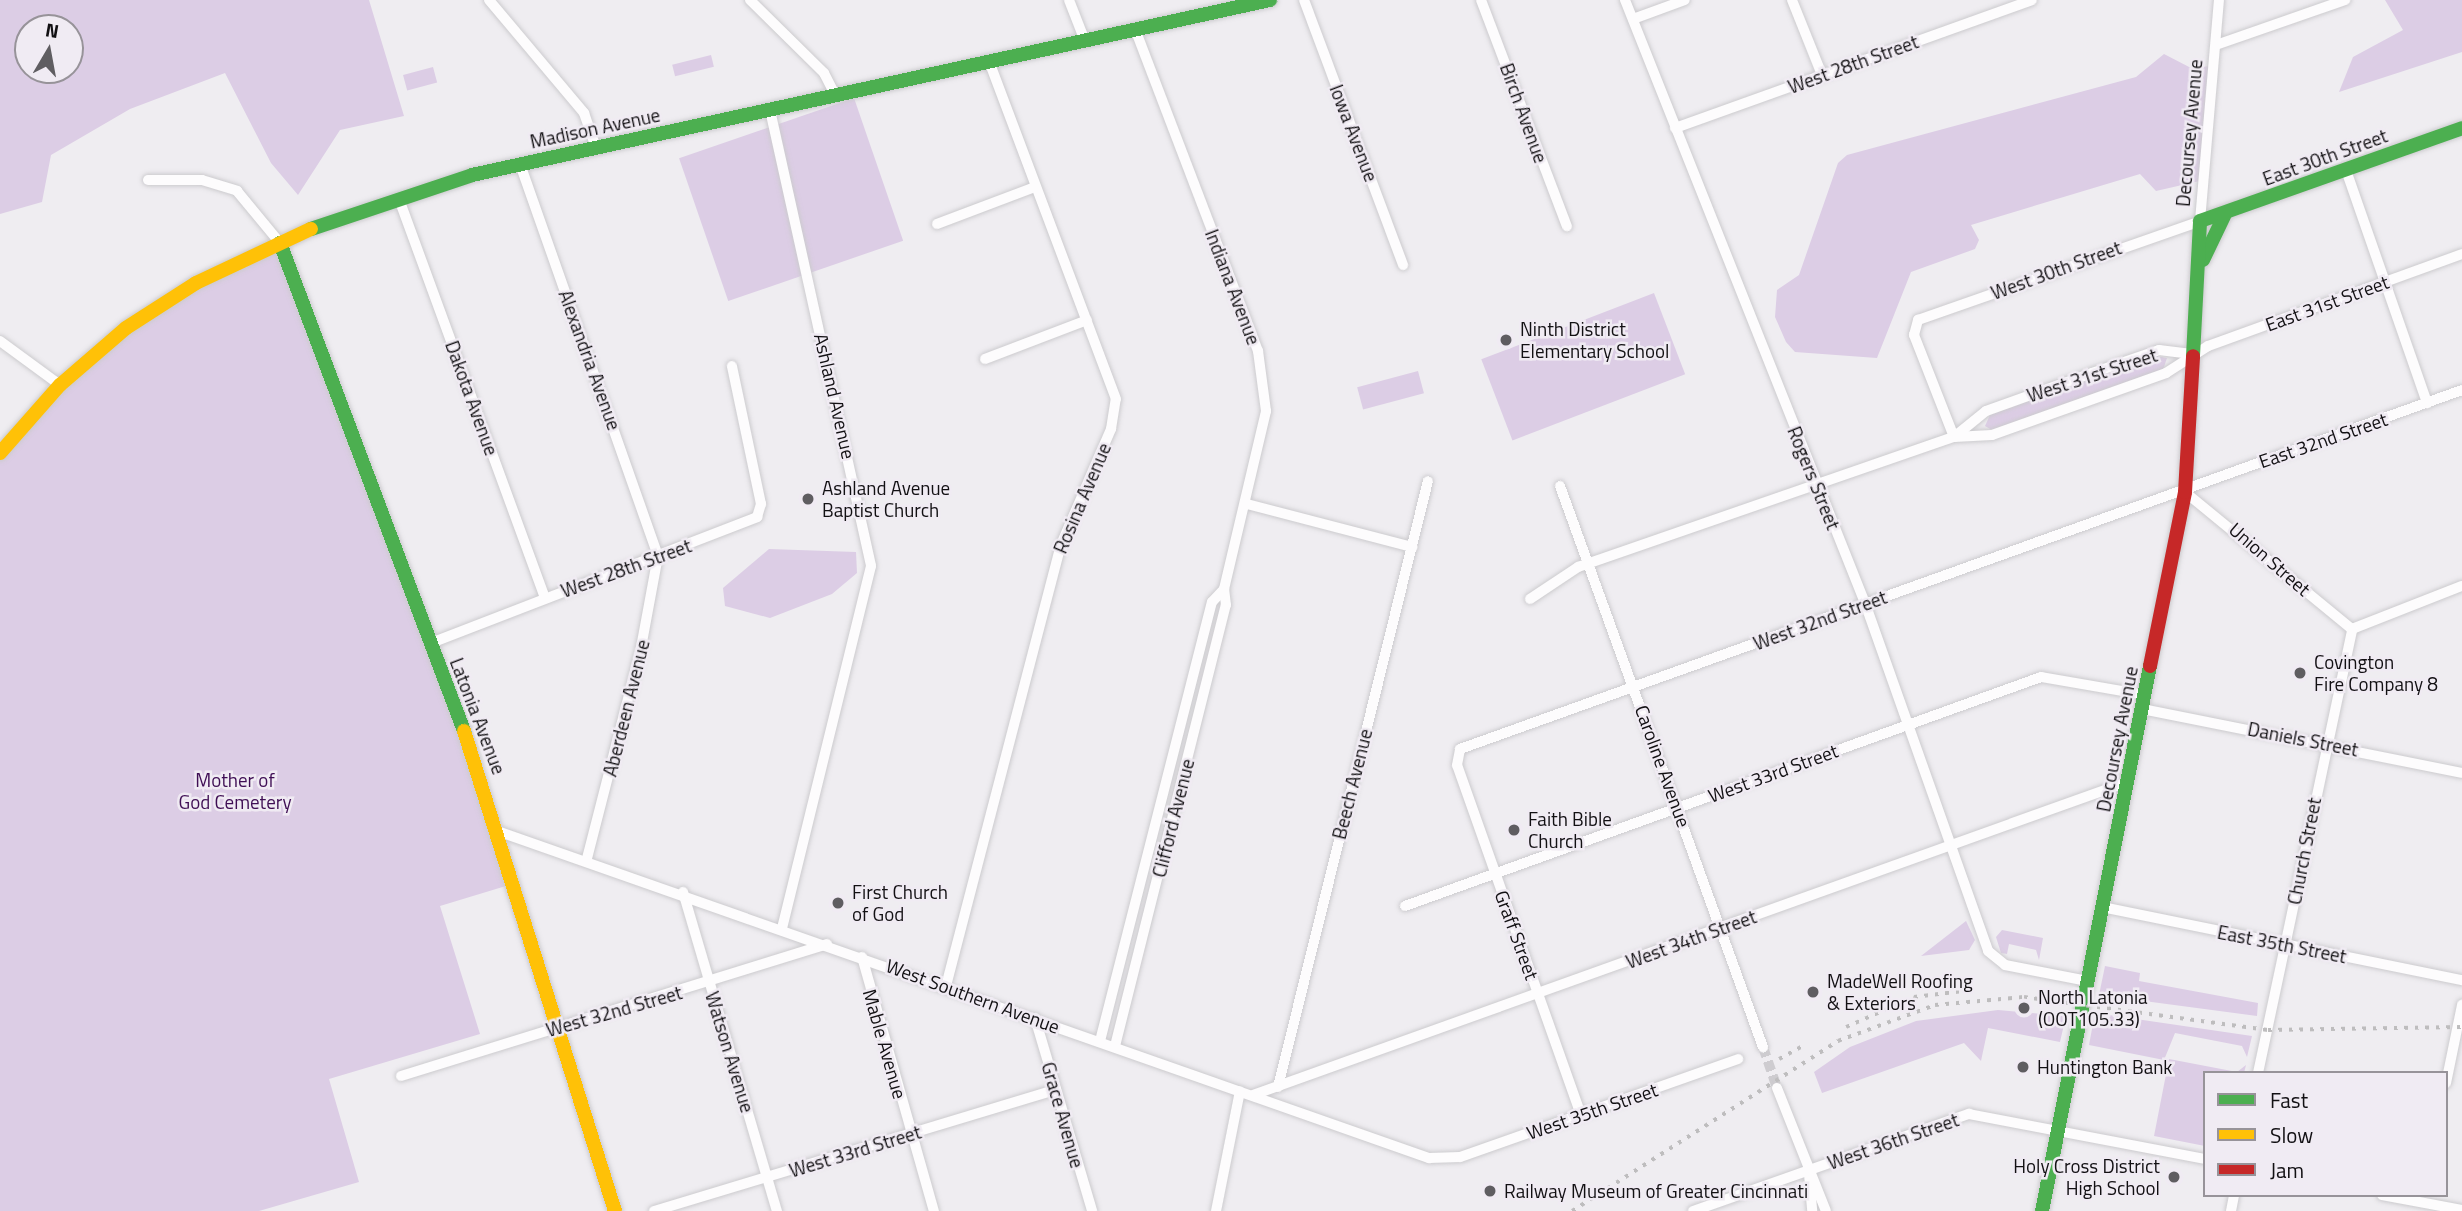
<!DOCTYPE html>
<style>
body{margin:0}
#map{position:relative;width:2462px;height:1211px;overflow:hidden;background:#efedf1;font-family:"Titillium Web",sans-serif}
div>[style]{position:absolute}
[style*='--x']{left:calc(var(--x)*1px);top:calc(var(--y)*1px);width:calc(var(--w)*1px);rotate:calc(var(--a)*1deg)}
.green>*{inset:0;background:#dccde5;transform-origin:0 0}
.street-tunnel>*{height:10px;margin-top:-5px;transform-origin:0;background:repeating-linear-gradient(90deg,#ceccd0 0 10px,transparent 0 15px)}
.roads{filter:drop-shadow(0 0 2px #cccbce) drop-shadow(0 0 2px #cccbce)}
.street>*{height:10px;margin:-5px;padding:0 5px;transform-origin:5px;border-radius:5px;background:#fdfcfd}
.fast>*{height:14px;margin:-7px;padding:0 7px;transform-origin:7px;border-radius:7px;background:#4caf50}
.slow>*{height:14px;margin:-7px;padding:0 7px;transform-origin:7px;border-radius:7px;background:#ffc107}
.jam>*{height:14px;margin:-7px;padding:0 7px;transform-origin:7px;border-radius:7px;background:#c62828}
.rail>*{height:3.5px;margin-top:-1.75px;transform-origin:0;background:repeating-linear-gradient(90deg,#bebdbe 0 3.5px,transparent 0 10.5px)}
.dots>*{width:19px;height:19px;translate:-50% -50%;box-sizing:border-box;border:4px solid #f0ebf3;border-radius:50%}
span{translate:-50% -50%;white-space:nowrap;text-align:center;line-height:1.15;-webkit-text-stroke:5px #f0ebf3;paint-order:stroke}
.street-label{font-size:19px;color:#121013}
.poi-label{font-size:19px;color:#121013}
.left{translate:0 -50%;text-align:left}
.right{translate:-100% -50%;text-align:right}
.park-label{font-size:19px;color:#3f0e54}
.legend{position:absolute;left:2203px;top:1071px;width:245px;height:126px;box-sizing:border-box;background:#f0ebf3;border:2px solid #979399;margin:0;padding:9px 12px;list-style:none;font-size:21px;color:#121013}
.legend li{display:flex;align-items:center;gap:14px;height:35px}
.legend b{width:35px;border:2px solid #979399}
.north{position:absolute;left:14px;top:14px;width:70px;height:70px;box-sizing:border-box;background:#f0ebf3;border:2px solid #979399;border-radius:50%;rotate:10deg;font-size:19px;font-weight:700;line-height:28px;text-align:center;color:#121013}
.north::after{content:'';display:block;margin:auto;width:24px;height:32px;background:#5f5d61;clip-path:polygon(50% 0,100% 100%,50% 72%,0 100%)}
</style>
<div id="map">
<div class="green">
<i style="clip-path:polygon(evenodd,0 0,369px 0,404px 116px,340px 130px,298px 195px,271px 163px,225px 73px,130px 109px,51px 155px,42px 202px,0 214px,0 0,28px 28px,70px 28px,70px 70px,28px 70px,28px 28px)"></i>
<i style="clip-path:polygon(2385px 0,2462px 0,2462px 52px,2339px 92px,2353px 57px,2403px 30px)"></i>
<i style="clip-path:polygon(2164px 54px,2193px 69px,2214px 65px,2204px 180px,2156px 191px,2140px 174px,1971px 225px,1979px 240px,1975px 249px,1911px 272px,1877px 358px,1795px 352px,1786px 342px,1775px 317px,1777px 290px,1799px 275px,1838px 163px,1847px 155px,2136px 77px)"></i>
<i style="left:711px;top:55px;width:12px;height:40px;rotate:76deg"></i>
<i style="left:433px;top:67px;width:16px;height:31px;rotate:75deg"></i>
<i style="left:854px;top:98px;width:151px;height:185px;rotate:71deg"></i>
<i style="clip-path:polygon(280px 243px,516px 883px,440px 906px,480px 1034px,329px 1079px,359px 1182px,259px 1211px,0 1211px,0 453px,126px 328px)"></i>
<i style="left:1654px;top:293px;width:87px;height:185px;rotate:69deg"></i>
<i style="clip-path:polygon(2156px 356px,2167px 358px,2163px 370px,1992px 430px,1985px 426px,1990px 415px)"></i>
<i style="left:1418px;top:371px;width:23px;height:63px;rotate:75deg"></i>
<i style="clip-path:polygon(769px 549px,856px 552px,857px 573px,832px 594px,770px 618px,725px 606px,723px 588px)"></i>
<i style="clip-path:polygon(1966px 921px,1975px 940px,1969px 950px,1921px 956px)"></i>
<i style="clip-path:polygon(2002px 930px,2043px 938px,2039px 960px,2036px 950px,2009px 944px,2007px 954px,2001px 953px,1996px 937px)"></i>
<i style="clip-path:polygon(2105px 966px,2140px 973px,2139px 981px,2258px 1003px,2257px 1016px,2099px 995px)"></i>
<i style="clip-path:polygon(1998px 1010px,2066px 1016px,2060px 1042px,1988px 1028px,1981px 1061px,1964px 1043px,1822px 1093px,1814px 1072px,1850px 1047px,1916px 1021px)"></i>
<i style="clip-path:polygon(2095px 1013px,2252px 1036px,2247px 1057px,2242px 1046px,2175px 1033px,2164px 1060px,2089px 1045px)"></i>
<i style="clip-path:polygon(2169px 1059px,2237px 1072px,2246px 1065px,2244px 1073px,2205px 1073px,2205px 1146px,2154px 1136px)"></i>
</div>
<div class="street-tunnel">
<i style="--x:1763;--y:1047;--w:43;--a:71.1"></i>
</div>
<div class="roads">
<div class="street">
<i style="--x:489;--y:0;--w:148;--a:49.9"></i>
<i style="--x:584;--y:113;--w:37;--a:71"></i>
<i style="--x:750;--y:0;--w:104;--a:44.6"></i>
<i style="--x:824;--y:73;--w:25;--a:63"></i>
<i style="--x:1069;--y:0;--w:44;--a:68.7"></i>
<i style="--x:1304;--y:0;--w:283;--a:69.5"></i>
<i style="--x:1481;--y:0;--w:242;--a:69.2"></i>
<i style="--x:1625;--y:0;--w:649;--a:68.3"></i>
<i style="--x:1865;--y:603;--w:369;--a:70.5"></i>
<i style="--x:1988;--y:951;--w:22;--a:39"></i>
<i style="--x:2005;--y:965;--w:84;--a:11"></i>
<i style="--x:1792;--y:0;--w:81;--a:68.2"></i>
<i style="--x:1633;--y:19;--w:55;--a:-20.1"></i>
<i style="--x:2216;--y:45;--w:137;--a:-19.2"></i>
<i style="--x:770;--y:110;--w:467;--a:77.5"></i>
<i style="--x:871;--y:566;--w:372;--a:103.8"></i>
<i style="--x:1675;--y:128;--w:379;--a:-19.7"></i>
<i style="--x:520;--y:164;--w:416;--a:70.6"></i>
<i style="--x:658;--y:556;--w:94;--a:100.5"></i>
<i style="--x:641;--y:648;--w:217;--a:104.4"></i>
<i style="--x:2346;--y:170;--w:247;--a:70.8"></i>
<i style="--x:148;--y:180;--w:54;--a:0"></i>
<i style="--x:202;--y:180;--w:37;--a:17"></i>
<i style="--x:237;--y:191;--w:67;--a:50.4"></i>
<i style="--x:399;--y:199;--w:425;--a:69.9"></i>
<i style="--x:937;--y:224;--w:105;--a:-20.7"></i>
<i style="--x:0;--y:341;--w:74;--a:36.3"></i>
<i style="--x:985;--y:359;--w:109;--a:-20.9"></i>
<i style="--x:1954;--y:437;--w:110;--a:-111.4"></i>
<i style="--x:1914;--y:335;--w:16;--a:-75"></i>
<i style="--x:1918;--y:320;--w:299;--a:-19.3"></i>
<i style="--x:2200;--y:221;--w:222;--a:-85.1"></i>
<i style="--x:1954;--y:437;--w:41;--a:-39.1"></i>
<i style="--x:1986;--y:411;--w:113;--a:-19.7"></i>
<i style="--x:2092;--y:373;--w:71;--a:-18.9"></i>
<i style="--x:2159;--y:350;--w:35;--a:7"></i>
<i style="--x:1560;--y:486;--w:597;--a:70.11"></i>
<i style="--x:2185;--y:492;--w:216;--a:39.4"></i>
<i style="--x:1247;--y:504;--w:171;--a:14.6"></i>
<i style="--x:1530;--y:599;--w:58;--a:-33.7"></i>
<i style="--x:1578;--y:567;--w:398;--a:-19.1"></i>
<i style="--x:1954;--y:437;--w:38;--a:-3"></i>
<i style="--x:1992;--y:435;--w:185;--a:-19.6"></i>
<i style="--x:2166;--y:373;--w:50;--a:-32.7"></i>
<i style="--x:2208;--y:346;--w:270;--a:-19.9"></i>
<i style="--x:2352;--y:629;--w:118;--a:-21.4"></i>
<i style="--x:431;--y:643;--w:350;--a:-21.1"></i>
<i style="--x:757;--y:517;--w:14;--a:-73"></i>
<i style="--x:761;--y:504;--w:141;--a:-101.9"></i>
<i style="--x:2142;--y:709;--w:326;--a:11.3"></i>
<i style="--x:500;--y:832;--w:985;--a:19.34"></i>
<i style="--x:1429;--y:1158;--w:31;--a:-2"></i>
<i style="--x:1460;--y:1157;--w:295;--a:-19.4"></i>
<i style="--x:683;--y:892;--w:333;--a:73.6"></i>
<i style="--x:1405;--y:906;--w:676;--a:-19.8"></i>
<i style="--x:2041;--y:677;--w:106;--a:9.8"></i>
<i style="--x:2102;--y:907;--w:367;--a:11.5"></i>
<i style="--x:862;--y:957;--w:264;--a:74.2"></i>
<i style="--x:946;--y:986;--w:454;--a:-75.4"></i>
<i style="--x:1060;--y:547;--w:129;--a:-66.6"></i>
<i style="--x:1111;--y:429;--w:30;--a:-81"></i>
<i style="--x:1116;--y:399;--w:360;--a:-110.6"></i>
<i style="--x:1035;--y:1018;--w:201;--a:73.5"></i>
<i style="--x:1100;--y:1041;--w:453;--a:-75.7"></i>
<i style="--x:1212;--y:602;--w:18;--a:-47"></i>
<i style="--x:1115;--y:1046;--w:455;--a:-75.9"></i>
<i style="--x:1226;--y:605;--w:16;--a:-97"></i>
<i style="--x:1224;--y:589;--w:183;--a:-76.7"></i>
<i style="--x:1266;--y:411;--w:61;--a:-97.6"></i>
<i style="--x:1258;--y:351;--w:345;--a:-110.9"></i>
<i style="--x:2258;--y:1073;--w:454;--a:-78"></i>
<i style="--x:401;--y:1076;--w:446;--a:-17.2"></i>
<i style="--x:2446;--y:1083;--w:80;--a:-78.4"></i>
<i style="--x:1278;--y:1087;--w:624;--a:-76.1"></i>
<i style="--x:1777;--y:1088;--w:132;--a:68.3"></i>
<i style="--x:1253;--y:1095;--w:928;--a:-19.7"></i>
<i style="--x:1581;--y:1115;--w:371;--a:-109.5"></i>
<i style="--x:1457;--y:765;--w:16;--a:-79"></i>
<i style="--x:1460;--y:749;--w:1064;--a:-19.71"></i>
<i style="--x:1809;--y:1174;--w:37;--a:85"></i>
<i style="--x:2382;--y:1195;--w:81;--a:10.6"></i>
<i style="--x:654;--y:1211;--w:420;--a:-16.8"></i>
<i style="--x:1216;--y:1211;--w:122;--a:-78.7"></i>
<i style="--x:1693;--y:1211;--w:293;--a:-19.4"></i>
<i style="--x:1969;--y:1114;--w:240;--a:10.8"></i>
<i style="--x:2231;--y:1211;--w:16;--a:-79"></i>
</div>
<div class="fast">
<i style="--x:311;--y:229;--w:170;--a:-18.5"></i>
<i style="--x:472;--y:175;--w:817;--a:-12.37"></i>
<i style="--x:280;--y:243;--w:522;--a:69.34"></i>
<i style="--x:2203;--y:260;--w:51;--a:-64.4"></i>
<i style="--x:2193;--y:356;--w:135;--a:-87"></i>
<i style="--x:2200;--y:221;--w:278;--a:-19.5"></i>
<i style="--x:2042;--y:1211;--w:556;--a:-78.79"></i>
</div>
<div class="slow">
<i style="--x:0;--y:453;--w:91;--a:-48.6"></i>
<i style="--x:60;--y:385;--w:87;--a:-40.8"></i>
<i style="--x:126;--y:328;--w:83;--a:-32.7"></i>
<i style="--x:196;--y:283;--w:127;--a:-25.2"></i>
<i style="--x:464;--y:731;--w:503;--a:72.54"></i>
</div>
<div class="jam">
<i style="--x:2150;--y:666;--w:177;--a:-78.6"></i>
<i style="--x:2185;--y:492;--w:136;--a:-86.6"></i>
</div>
</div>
<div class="rail">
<i style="--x:1846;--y:1027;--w:74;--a:-23.8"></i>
<i style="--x:1914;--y:997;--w:58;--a:-6.9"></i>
<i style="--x:1779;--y:1059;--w:29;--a:-29"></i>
<i style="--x:1572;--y:1211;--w:316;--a:-32.6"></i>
<i style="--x:1838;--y:1041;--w:103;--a:-20.4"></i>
<i style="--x:1935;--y:1005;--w:89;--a:-5.1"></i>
<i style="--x:2024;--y:997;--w:246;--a:7.7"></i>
<i style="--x:2268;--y:1030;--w:194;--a:-0.9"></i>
</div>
<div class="dots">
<i style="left:1506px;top:340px;background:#5f5d61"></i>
<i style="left:808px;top:499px;background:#5f5d61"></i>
<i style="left:2300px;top:673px;background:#5f5d61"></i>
<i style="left:1514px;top:830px;background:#5f5d61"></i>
<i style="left:838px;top:903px;background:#5f5d61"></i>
<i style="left:1813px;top:992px;background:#5f5d61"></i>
<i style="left:2024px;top:1008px;background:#5f5d61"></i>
<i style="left:2023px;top:1067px;background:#5f5d61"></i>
<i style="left:2174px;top:1177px;background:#5f5d61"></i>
<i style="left:1490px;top:1191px;background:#5f5d61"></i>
</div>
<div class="street-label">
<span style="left:1853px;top:64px;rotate:-20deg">West 28th Street</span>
<span style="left:1524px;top:113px;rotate:70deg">Birch Avenue</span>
<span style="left:595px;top:128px;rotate:-12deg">Madison Avenue</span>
<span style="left:1354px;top:133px;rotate:69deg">Iowa Avenue</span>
<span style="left:2189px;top:133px;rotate:-85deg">Decoursey Avenue</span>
<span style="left:2325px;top:157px;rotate:-20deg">East 30th Street</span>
<span style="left:2056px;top:270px;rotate:-20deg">West 30th Street</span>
<span style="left:1233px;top:287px;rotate:69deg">Indiana Avenue</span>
<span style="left:2327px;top:303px;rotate:-20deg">East 31st Street</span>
<span style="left:590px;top:360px;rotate:70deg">Alexandria Avenue</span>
<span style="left:2092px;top:375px;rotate:-18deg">West 31st Street</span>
<span style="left:835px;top:396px;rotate:77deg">Ashland Avenue</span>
<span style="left:472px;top:398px;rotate:70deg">Dakota Avenue</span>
<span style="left:2323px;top:440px;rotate:-19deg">East 32nd Street</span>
<span style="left:1814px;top:478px;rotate:68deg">Rogers Street</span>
<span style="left:1082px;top:498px;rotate:-67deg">Rosina Avenue</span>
<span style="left:2270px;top:559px;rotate:41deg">Union Street</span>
<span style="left:626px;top:568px;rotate:-20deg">West 28th Street</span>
<span style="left:1820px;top:620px;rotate:-20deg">West 32nd Street</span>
<span style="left:626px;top:708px;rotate:-76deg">Aberdeen Avenue</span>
<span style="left:478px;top:716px;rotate:69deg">Latonia Avenue</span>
<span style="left:2117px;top:739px;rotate:-79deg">Decoursey Avenue</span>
<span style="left:2303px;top:739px;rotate:11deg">Daniels Street</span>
<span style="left:1663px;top:766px;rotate:70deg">Caroline Avenue</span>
<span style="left:1773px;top:773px;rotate:-20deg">West 33rd Street</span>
<span style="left:1352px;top:784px;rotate:-76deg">Beech Avenue</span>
<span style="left:1173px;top:818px;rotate:-76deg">Clifford Avenue</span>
<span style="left:2304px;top:851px;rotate:-79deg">Church Street</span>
<span style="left:1517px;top:935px;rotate:70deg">Graff Street</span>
<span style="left:1691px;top:939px;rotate:-20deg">West 34th Street</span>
<span style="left:2282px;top:944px;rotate:11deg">East 35th Street</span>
<span style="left:973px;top:996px;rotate:20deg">West Southern Avenue</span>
<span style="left:614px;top:1011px;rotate:-16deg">West 32nd Street</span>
<span style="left:885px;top:1044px;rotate:74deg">Mable Avenue</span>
<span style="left:730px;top:1052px;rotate:73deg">Watson Avenue</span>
<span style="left:1592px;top:1111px;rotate:-19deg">West 35th Street</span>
<span style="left:1063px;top:1115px;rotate:74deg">Grace Avenue</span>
<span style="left:1893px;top:1141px;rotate:-19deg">West 36th Street</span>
<span style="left:855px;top:1151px;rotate:-17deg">West 33rd Street</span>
</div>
<div class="poi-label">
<span class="left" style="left:1520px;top:340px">Ninth District<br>Elementary School</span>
<span class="left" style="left:822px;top:499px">Ashland Avenue<br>Baptist Church</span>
<span class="left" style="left:2314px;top:673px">Covington<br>Fire Company 8</span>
<span class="left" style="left:1528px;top:830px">Faith Bible<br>Church</span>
<span class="left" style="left:852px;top:903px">First Church<br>of God</span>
<span class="left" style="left:1827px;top:992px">MadeWell Roofing<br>&amp; Exteriors</span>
<span class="left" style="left:2038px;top:1008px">North Latonia<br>(OOT105.33)</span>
<span class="left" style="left:2037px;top:1067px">Huntington Bank</span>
<span class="right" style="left:2160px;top:1177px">Holy Cross District<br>High School</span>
<span class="left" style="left:1504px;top:1191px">Railway Museum of Greater Cincinnati</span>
</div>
<div class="park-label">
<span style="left:235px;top:791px">Mother of<br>God Cemetery</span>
</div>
<ul class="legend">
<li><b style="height:9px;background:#4caf50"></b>Fast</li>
<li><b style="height:9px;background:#ffc107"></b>Slow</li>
<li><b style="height:9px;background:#c62828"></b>Jam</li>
</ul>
<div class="north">N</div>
</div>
